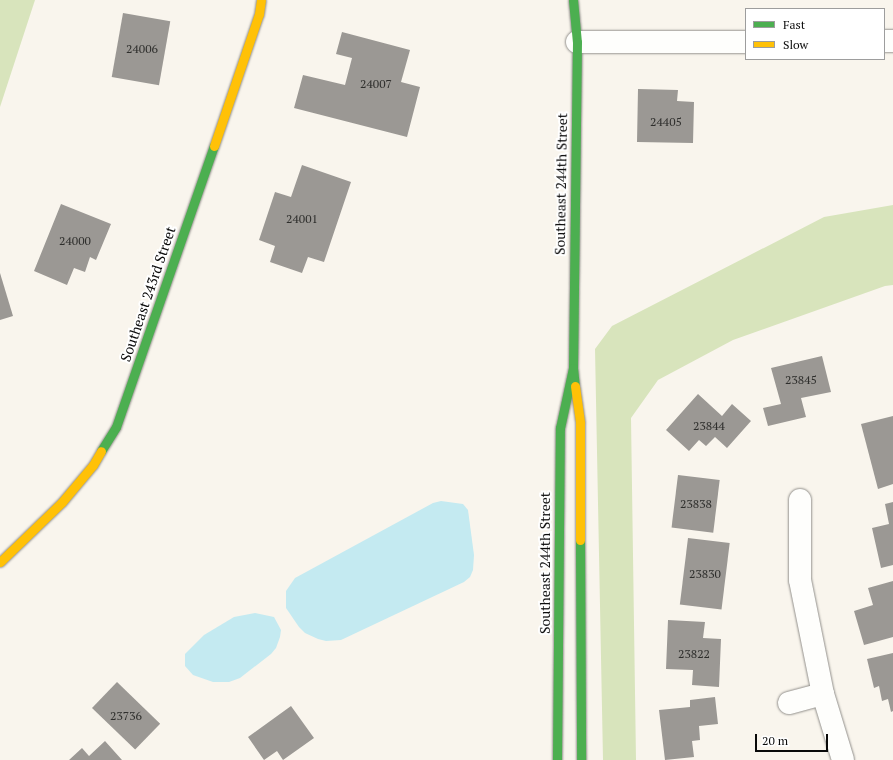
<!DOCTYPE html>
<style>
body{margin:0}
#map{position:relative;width:893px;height:760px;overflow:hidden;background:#f9f5ed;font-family:"PT Serif",serif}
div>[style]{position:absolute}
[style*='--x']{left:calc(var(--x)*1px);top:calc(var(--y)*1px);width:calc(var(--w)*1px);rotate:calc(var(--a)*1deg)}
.forest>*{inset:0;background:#d8e4bc}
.water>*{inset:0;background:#c4eaf1}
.building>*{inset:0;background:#9b9894;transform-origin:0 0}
.roads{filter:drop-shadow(0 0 1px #92908c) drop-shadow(0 0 1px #92908c)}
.street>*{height:22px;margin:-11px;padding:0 11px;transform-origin:11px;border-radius:11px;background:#fefefc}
.fast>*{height:9px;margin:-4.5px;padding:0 4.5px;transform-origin:4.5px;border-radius:4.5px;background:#4caf50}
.slow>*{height:9px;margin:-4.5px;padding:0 4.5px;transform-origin:4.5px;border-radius:4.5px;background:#ffc107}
span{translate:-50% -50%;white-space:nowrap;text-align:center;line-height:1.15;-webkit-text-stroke:4px #fff;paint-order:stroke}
.number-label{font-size:12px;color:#2e2e2c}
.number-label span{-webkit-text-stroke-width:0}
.street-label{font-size:14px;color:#0a0a0a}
.legend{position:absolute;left:745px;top:8px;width:140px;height:52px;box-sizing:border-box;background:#fff;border:1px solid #9d9d9d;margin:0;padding:5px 7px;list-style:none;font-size:12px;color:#0a0a0a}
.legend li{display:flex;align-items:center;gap:8px;height:20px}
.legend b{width:20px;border:1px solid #9d9d9d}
.scale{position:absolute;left:755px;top:734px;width:73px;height:18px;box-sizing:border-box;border:2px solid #0a0a0a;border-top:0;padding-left:5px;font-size:12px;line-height:14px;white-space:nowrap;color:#0a0a0a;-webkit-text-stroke:3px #fff;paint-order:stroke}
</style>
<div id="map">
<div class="forest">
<i style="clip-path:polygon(0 0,35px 0,0 107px)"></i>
<i style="clip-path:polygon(893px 205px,893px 285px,885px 286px,733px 340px,658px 380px,631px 418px,636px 760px,603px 760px,595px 349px,612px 326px,824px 217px)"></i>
</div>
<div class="water">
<i style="clip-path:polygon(441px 501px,463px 504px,468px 510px,474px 555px,473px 570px,470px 577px,464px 582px,341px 640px,326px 641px,318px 639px,305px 633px,299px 627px,286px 608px,286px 591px,295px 578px,433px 503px)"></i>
<i style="clip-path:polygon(255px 613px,274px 617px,281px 630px,280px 637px,276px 648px,271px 654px,240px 678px,229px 682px,213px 682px,193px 675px,185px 666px,185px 654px,204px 635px,234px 617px)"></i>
</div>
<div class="building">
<i style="left:123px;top:13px;width:48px;height:65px;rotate:10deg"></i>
<i style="clip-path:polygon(342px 32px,410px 50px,401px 82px,420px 87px,407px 137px,294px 108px,303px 75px,345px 85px,352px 58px,336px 54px)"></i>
<i style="clip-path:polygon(638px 89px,678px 90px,677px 101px,694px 102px,693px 143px,637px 142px)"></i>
<i style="clip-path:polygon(302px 165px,351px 182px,324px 262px,308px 257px,302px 273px,270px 262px,275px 246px,259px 240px,275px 192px,291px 197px)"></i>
<i style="clip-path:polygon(61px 204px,111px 224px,96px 260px,90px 257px,85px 272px,74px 268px,67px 285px,34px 271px)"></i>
<i style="clip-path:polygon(0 273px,13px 316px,0 320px)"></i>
<i style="clip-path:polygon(822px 356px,831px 392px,801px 398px,806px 417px,768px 426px,763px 408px,781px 404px,771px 368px)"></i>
<i style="clip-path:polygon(698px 394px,722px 416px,732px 404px,751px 421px,727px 448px,715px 437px,706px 446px,699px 440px,689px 451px,666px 430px)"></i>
<i style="clip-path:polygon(893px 416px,893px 484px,878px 489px,861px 424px)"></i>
<i style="left:678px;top:475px;width:42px;height:53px;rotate:7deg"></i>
<i style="clip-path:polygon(893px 502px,893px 565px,881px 568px,872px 528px,889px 524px,885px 504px)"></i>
<i style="left:688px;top:538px;width:42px;height:67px;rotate:7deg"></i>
<i style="clip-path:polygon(893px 581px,893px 637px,864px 645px,854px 611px,873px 605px,868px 588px)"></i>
<i style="clip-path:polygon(668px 620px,705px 622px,703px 638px,721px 639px,719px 687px,692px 685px,693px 670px,666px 669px)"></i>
<i style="clip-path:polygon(893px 653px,893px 711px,891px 712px,888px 699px,882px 701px,879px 686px,874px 688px,867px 659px)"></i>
<i style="left:117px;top:682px;width:60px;height:36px;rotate:44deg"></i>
<i style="clip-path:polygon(715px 697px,718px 724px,699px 726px,700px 740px,692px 741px,694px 757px,665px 760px,659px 710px,690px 707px,690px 700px)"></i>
<i style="clip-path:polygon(291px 706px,314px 738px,283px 760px,277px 751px,264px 760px,248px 737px)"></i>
<i style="clip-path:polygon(105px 741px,122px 760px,69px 760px,82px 748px,89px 756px)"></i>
</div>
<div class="roads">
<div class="street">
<i style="--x:884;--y:41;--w:9;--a:0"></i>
<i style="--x:577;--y:42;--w:169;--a:0"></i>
<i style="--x:800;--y:500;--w:80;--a:90"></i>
<i style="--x:800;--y:580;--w:116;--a:78.6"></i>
<i style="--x:823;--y:694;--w:69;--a:73.1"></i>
<i style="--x:789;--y:703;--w:35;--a:-15"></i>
</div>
<div class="fast">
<i style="--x:573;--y:0;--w:42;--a:84.6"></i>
<i style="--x:577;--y:42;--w:326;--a:90.7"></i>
<i style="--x:101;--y:451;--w:28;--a:-58"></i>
<i style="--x:116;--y:427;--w:298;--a:-70.8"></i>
<i style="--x:580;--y:540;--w:220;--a:89.7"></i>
<i style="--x:557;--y:760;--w:332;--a:-89.5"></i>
<i style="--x:560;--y:428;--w:61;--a:-77.8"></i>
<i style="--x:573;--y:368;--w:18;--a:84"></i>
</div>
<div class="slow">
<i style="--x:214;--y:146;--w:139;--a:-71.2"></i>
<i style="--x:259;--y:14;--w:14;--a:-82"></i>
<i style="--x:575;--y:386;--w:37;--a:82"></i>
<i style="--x:580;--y:423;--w:117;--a:90"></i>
<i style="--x:0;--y:562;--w:86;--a:-44.1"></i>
<i style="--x:62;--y:502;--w:48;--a:-50"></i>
<i style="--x:93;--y:465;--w:16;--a:-60"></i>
</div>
</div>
<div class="number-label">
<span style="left:142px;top:49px">24006</span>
<span style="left:376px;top:84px">24007</span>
<span style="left:666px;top:122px">24405</span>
<span style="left:302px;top:219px">24001</span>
<span style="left:75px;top:241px">24000</span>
<span style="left:801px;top:380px">23845</span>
<span style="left:709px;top:426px">23844</span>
<span style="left:696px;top:504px">23838</span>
<span style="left:705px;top:574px">23830</span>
<span style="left:694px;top:654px">23822</span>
<span style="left:126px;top:716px">23736</span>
</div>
<div class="street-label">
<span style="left:561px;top:184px;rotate:-89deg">Southeast 244th Street</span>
<span style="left:148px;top:294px;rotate:-71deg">Southeast 243rd Street</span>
<span style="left:545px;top:563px;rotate:-90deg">Southeast 244th Street</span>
</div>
<ul class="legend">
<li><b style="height:5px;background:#4caf50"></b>Fast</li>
<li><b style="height:5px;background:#ffc107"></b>Slow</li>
</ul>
<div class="scale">20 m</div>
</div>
